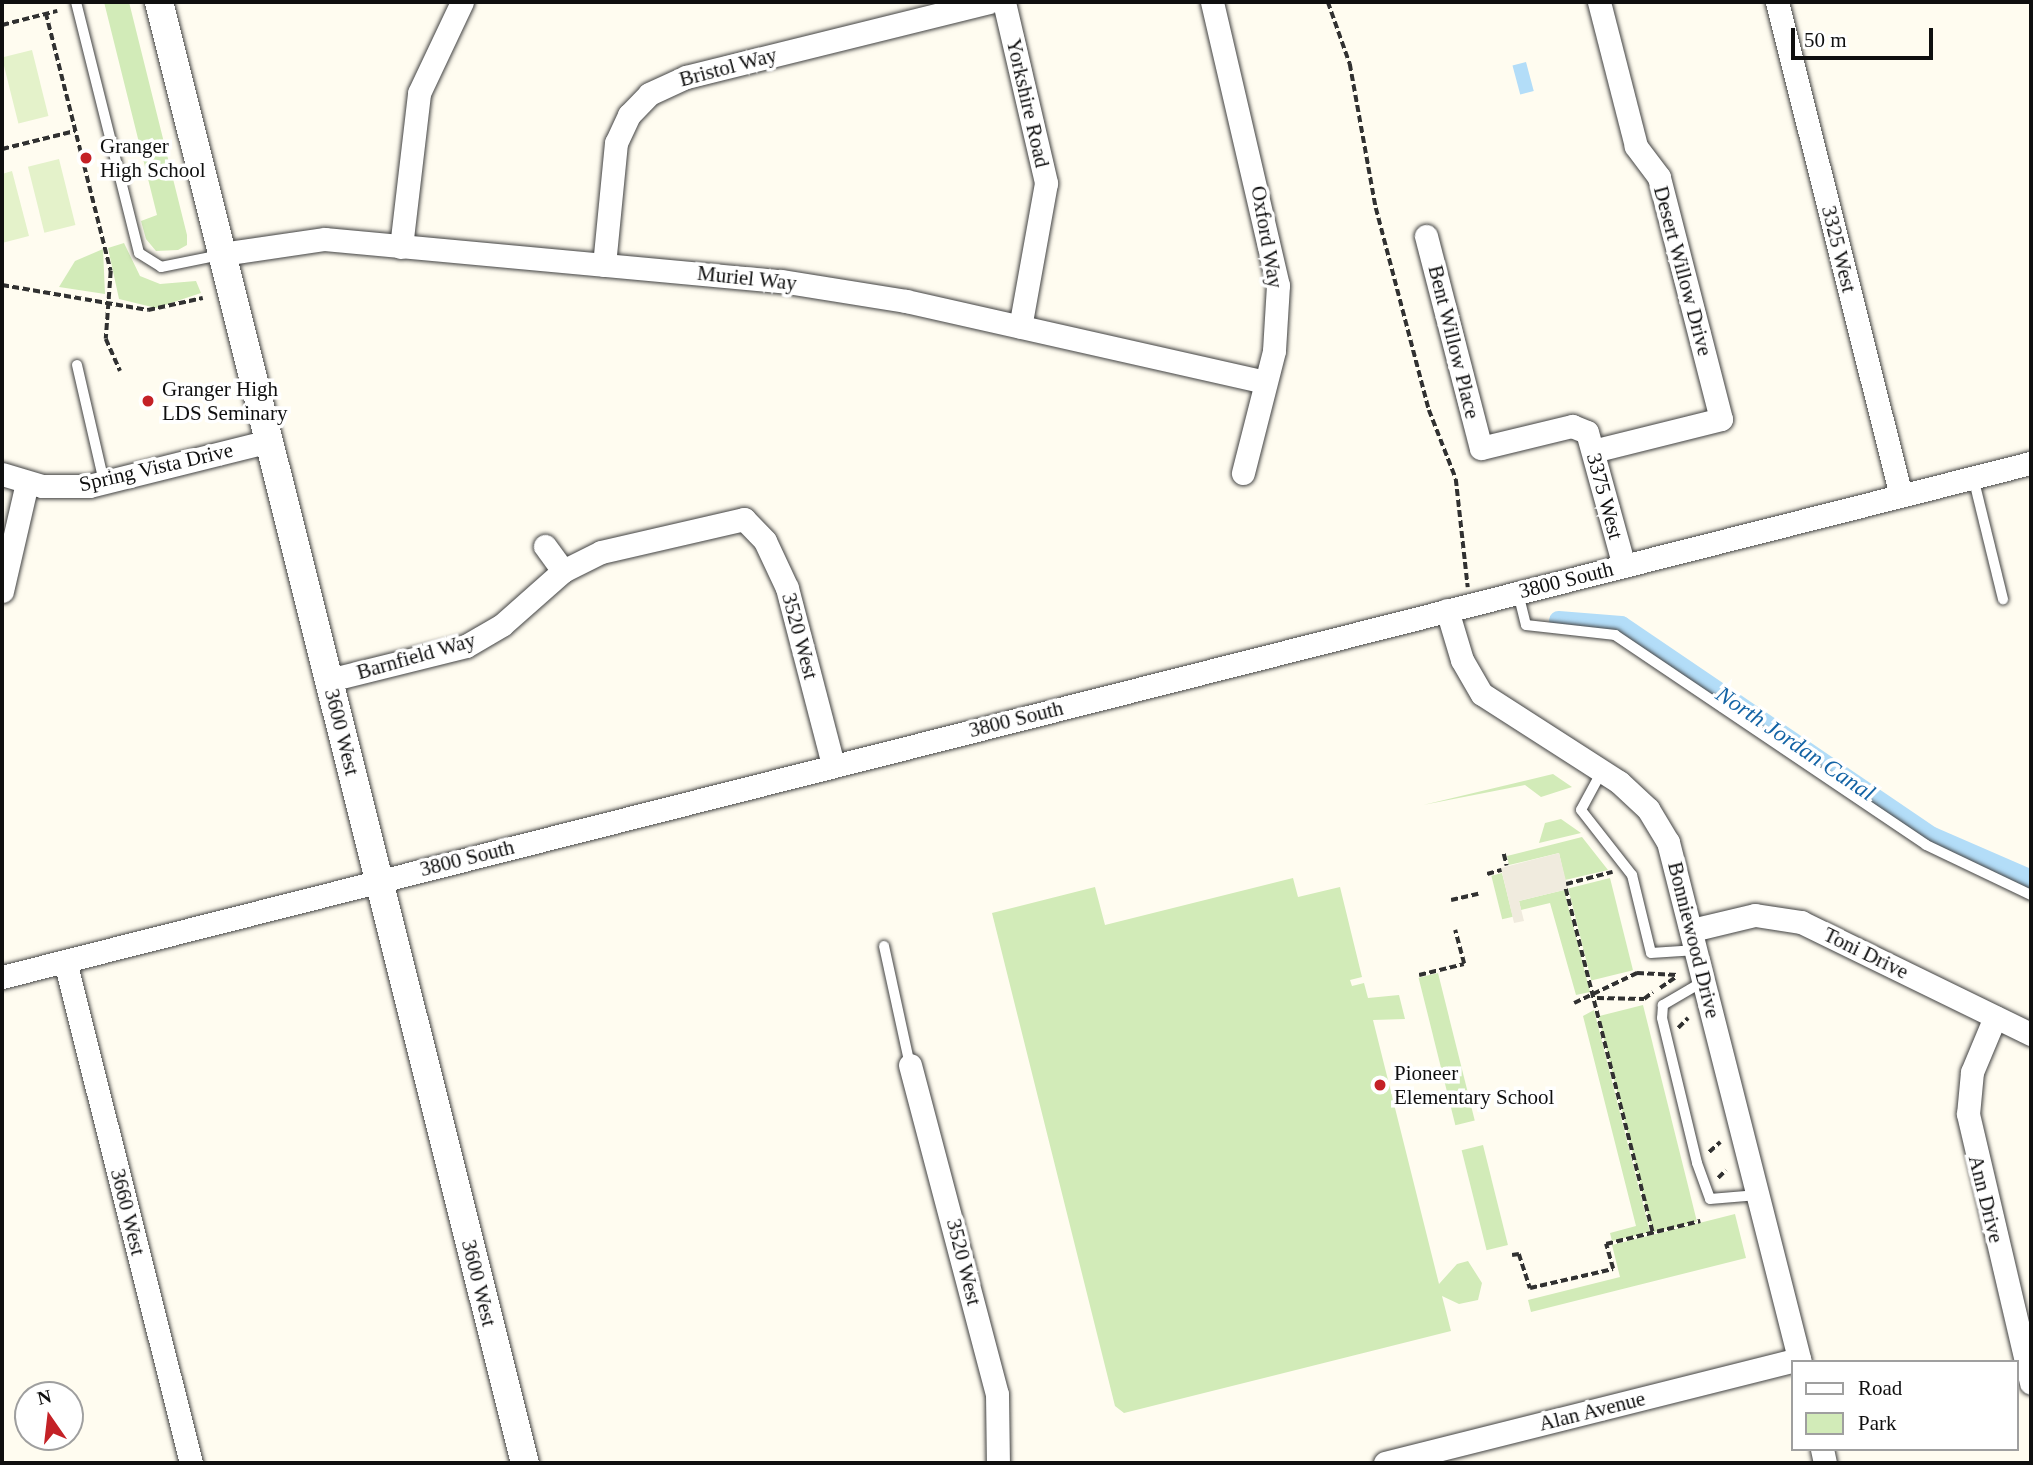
<!DOCTYPE html>
<style>
body{margin:0}
#map{position:relative;width:2033px;height:1465px;overflow:hidden;background:#fffcf0;font-family:Georgia,serif}
div>[style]{position:absolute}
[style*='--x']{left:calc(var(--x)*1px);top:calc(var(--y)*1px);width:calc(var(--w)*1px);rotate:calc(var(--a)*1deg)}
.green>*{inset:0;background:#d2ebb8;transform-origin:0 0}
.pitch>*{inset:0;background:#e4f2ca;transform-origin:0 0}
.plaza>*{inset:0;background:#f0ebde}
.water>*{inset:0;background:#b3ddf8;transform-origin:0 0}
.canal>*{height:19px;margin:-9.5px;padding:0 9.5px;transform-origin:9.5px;border-radius:9.5px;background:#b3ddf8}
.path>*{height:3.5px;margin-top:-1.75px;transform-origin:0;background:repeating-linear-gradient(90deg,#313131 0 7px,transparent 0 10.5px)}
.roads{filter:drop-shadow(0 0 2px #424242) drop-shadow(0 0 2px #424242)}
.service>*{height:10px;margin:-5px;padding:0 5px;transform-origin:5px;border-radius:5px;background:#fff}
.minor>*{height:23px;margin:-11.5px;padding:0 11.5px;transform-origin:11.5px;border-radius:11.5px;background:#fff}
.tertiary>*{height:28px;margin:-14px;padding:0 14px;transform-origin:14px;border-radius:14px;background:#fff}
.dots>*{width:19px;height:19px;translate:-50% -50%;box-sizing:border-box;border:4px solid #fff;border-radius:50%}
span{translate:-50% -50%;white-space:nowrap;text-align:center;line-height:1.15;-webkit-text-stroke:7px #fff;paint-order:stroke}
.street-label{font-size:21px;color:#0f0f0f}
.poi-label{font-size:21px;color:#0f0f0f}
.left{translate:0 -50%;text-align:left}
.water-label{font-size:23px;color:#1363a5;font-style:italic}
.frame{position:absolute;inset:0;border:4px solid #0f0f0f;pointer-events:none}
.legend{position:absolute;left:1791px;top:1360px;width:228px;height:91px;box-sizing:border-box;background:#fff;border:2px solid #9f9f9f;margin:0;padding:9px 12px;list-style:none;font-size:21px;color:#0f0f0f}
.legend li{display:flex;align-items:center;gap:14px;height:35px}
.legend b{width:35px;border:2px solid #9f9f9f}
.north{position:absolute;left:14px;top:1381px;width:70px;height:70px;box-sizing:border-box;background:#fff;border:2px solid #9f9f9f;border-radius:50%;rotate:346deg;font-size:19px;font-weight:700;line-height:28px;text-align:center;color:#0f0f0f}
.north::after{content:'';display:block;margin:auto;width:24px;height:32px;background:#c42126;clip-path:polygon(50% 0,100% 100%,50% 72%,0 100%)}
.scale{position:absolute;left:1791px;top:28px;width:142px;height:32px;box-sizing:border-box;border:4px solid #0f0f0f;border-top:0;padding-left:9px;font-size:21px;line-height:24px;white-space:nowrap;color:#0f0f0f;-webkit-text-stroke:5px #fff;paint-order:stroke}
</style>
<div id="map">
<div class="green">
<i style="clip-path:polygon(104px 2px,129px 2px,187px 235px,187px 245px,178px 250px,156px 251px,146px 239px,141px 221px,157px 215px)"></i>
<i style="clip-path:polygon(124px 243px,140px 276px,160px 284px,196px 281px,201px 293px,156px 308px,119px 299px,108px 248px)"></i>
<i style="clip-path:polygon(103px 249px,105px 294px,59px 287px,75px 261px)"></i>
<i style="clip-path:polygon(1553px 774px,1572px 787px,1541px 797px,1525px 785px,1423px 805px)"></i>
<i style="clip-path:polygon(1561px 819px,1581px 833px,1539px 843px,1545px 823px)"></i>
<i style="clip-path:polygon(1582px 837px,1608px 870px,1565px 880px,1559px 853px,1509px 865px,1507px 856px)"></i>
<i style="left:1502px;top:873px;width:45px;height:11px;rotate:76deg"></i>
<i style="clip-path:polygon(1293px 878px,1298px 897px,1340px 887px,1362px 977px,1350px 980px,1352px 986px,1364px 983px,1368px 998px,1399px 995px,1405px 1019px,1373px 1020px,1439px 1284px,1457px 1264px,1468px 1261px,1482px 1283px,1478px 1300px,1459px 1304px,1442px 1296px,1451px 1331px,1124px 1413px,1115px 1406px,992px 913px,1095px 887px,1105px 925px)"></i>
<i style="left:1610px;top:878px;width:95px;height:43px;rotate:76deg"></i>
<i style="clip-path:polygon(1564px 890px,1590px 992px,1576px 995px,1550px 903px,1521px 910px,1519px 901px)"></i>
<i style="left:1438px;top:973px;width:152px;height:20px;rotate:76deg"></i>
<i style="left:1643px;top:1005px;width:223px;height:46px;rotate:76deg"></i>
<i style="clip-path:polygon(1594px 1010px,1650px 1232px,1612px 1241px,1610px 1233px,1636px 1226px,1583px 1016px)"></i>
<i style="left:1483px;top:1145px;width:103px;height:22px;rotate:76deg"></i>
<i style="clip-path:polygon(1735px 1214px,1746px 1258px,1531px 1312px,1528px 1300px,1620px 1277px,1612px 1245px)"></i>
</div>
<div class="pitch">
<i style="left:32px;top:50px;width:68px;height:31px;rotate:76deg"></i>
<i style="left:59px;top:159px;width:68px;height:32px;rotate:76deg"></i>
<i style="clip-path:polygon(12px 171px,29px 236px,2px 243px,2px 174px)"></i>
</div>
<div class="plaza">
<i style="clip-path:polygon(1559px 853px,1568px 889px,1519px 901px,1524px 921px,1514px 923px,1501px 868px)"></i>
</div>
<div class="water">
<i style="left:1526px;top:62px;width:30px;height:14px;rotate:75deg"></i>
</div>
<div class="canal">
<i style="--x:1558;--y:620;--w:63;--a:4.5"></i>
<i style="--x:1621;--y:625;--w:376;--a:34.2"></i>
<i style="--x:1932;--y:836;--w:108;--a:23.5"></i>
</div>
<div class="path">
<i style="--x:1328;--y:2;--w:66;--a:70.5"></i>
<i style="--x:1350;--y:64;--w:146;--a:79.8"></i>
<i style="--x:1376;--y:208;--w:209;--a:75.3"></i>
<i style="--x:1429;--y:410;--w:74;--a:68.6"></i>
<i style="--x:1456;--y:479;--w:109;--a:83.7"></i>
<i style="--x:46;--y:13;--w:266;--a:75.9"></i>
<i style="--x:111;--y:271;--w:68;--a:94.2"></i>
<i style="--x:106;--y:339;--w:35;--a:66"></i>
<i style="--x:2;--y:25;--w:57;--a:-14.3"></i>
<i style="--x:2;--y:149;--w:75;--a:-13.9"></i>
<i style="--x:2;--y:285;--w:148;--a:9.7"></i>
<i style="--x:148;--y:310;--w:56;--a:-12.3"></i>
<i style="--x:1504;--y:854;--w:12;--a:76"></i>
<i style="--x:1487;--y:874;--w:15;--a:-16"></i>
<i style="--x:1566;--y:884;--w:48;--a:-14.6"></i>
<i style="--x:1566;--y:889;--w:355;--a:75.8"></i>
<i style="--x:1451;--y:900;--w:28;--a:-13"></i>
<i style="--x:1419;--y:975;--w:46;--a:-13.7"></i>
<i style="--x:1464;--y:964;--w:35;--a:-105"></i>
<i style="--x:1660;--y:988;--w:19;--a:-35"></i>
<i style="--x:1597;--y:998;--w:47;--a:1.2"></i>
<i style="--x:1644;--y:999;--w:11;--a:-38"></i>
<i style="--x:1574;--y:1003;--w:70;--a:-25.5"></i>
<i style="--x:1637;--y:973;--w:41;--a:2.8"></i>
<i style="--x:1678;--y:1028;--w:14;--a:-45"></i>
<i style="--x:1709;--y:1152;--w:15;--a:-42"></i>
<i style="--x:1718;--y:1178;--w:11;--a:-45"></i>
<i style="--x:1512;--y:1255;--w:7;--a:-8"></i>
<i style="--x:1519;--y:1254;--w:36;--a:72"></i>
<i style="--x:1530;--y:1288;--w:85;--a:-12.9"></i>
<i style="--x:1613;--y:1269;--w:26;--a:-106"></i>
<i style="--x:1606;--y:1244;--w:97;--a:-13.7"></i>
</div>
<div class="roads">
<div class="service">
<i style="--x:76;--y:2;--w:259;--a:75.9"></i>
<i style="--x:139;--y:253;--w:26;--a:32"></i>
<i style="--x:161;--y:267;--w:60;--a:-11.5"></i>
<i style="--x:77;--y:365;--w:120;--a:77"></i>
<i style="--x:1973;--y:477;--w:126;--a:76.2"></i>
<i style="--x:1518;--y:593;--w:33;--a:76"></i>
<i style="--x:1526;--y:625;--w:90;--a:6.4"></i>
<i style="--x:1615;--y:635;--w:375;--a:34"></i>
<i style="--x:1926;--y:845;--w:116;--a:25.5"></i>
<i style="--x:1602;--y:771;--w:44;--a:118.3"></i>
<i style="--x:1581;--y:810;--w:83;--a:51.9"></i>
<i style="--x:1632;--y:875;--w:80;--a:76.3"></i>
<i style="--x:1651;--y:953;--w:46;--a:-3.7"></i>
<i style="--x:884;--y:946;--w:122;--a:77.7"></i>
<i style="--x:1704;--y:981;--w:48;--a:149.7"></i>
<i style="--x:1663;--y:1005;--w:13;--a:94"></i>
<i style="--x:1662;--y:1018;--w:149;--a:76.4"></i>
<i style="--x:1697;--y:1163;--w:38;--a:70"></i>
<i style="--x:1710;--y:1199;--w:48;--a:-4.8"></i>
</div>
<div class="minor">
<i style="--x:1004;--y:2;--w:186;--a:76.9"></i>
<i style="--x:1046;--y:183;--w:146;--a:100.2"></i>
<i style="--x:1212;--y:2;--w:291;--a:76.9"></i>
<i style="--x:1278;--y:285;--w:66;--a:93.5"></i>
<i style="--x:1274;--y:351;--w:126;--a:104.3"></i>
<i style="--x:1777;--y:2;--w:509;--a:75.91"></i>
<i style="--x:1426;--y:236;--w:219;--a:75.5"></i>
<i style="--x:1481;--y:448;--w:94;--a:-13.6"></i>
<i style="--x:1572;--y:426;--w:16;--a:22"></i>
<i style="--x:1587;--y:432;--w:139;--a:74.6"></i>
<i style="--x:401;--y:247;--w:155;--a:-83.3"></i>
<i style="--x:419;--y:93;--w:101;--a:-64.7"></i>
<i style="--x:222;--y:254;--w:104;--a:-8.3"></i>
<i style="--x:325;--y:239;--w:458;--a:5.3"></i>
<i style="--x:781;--y:281;--w:127;--a:9.1"></i>
<i style="--x:906;--y:301;--w:367;--a:12.7"></i>
<i style="--x:604;--y:265;--w:123;--a:-84.4"></i>
<i style="--x:616;--y:143;--w:31;--a:-65"></i>
<i style="--x:629;--y:115;--w:29;--a:-46"></i>
<i style="--x:649;--y:94;--w:41;--a:-24.7"></i>
<i style="--x:686;--y:77;--w:311;--a:-13.9"></i>
<i style="--x:1593;--y:451;--w:132;--a:-14"></i>
<i style="--x:1721;--y:419;--w:250;--a:-104.4"></i>
<i style="--x:1659;--y:177;--w:39;--a:-127"></i>
<i style="--x:1636;--y:146;--w:149;--a:-104.4"></i>
<i style="--x:2;--y:474;--w:42;--a:16.7"></i>
<i style="--x:42;--y:486;--w:47;--a:0"></i>
<i style="--x:89;--y:486;--w:186;--a:-14"></i>
<i style="--x:545;--y:546;--w:31;--a:54"></i>
<i style="--x:2;--y:591;--w:111;--a:-77"></i>
<i style="--x:1447;--y:610;--w:52;--a:73.3"></i>
<i style="--x:1462;--y:660;--w:39;--a:60"></i>
<i style="--x:1482;--y:694;--w:163;--a:32.7"></i>
<i style="--x:1619;--y:782;--w:40;--a:43"></i>
<i style="--x:1648;--y:809;--w:39;--a:59"></i>
<i style="--x:1668;--y:842;--w:536;--a:75.76"></i>
<i style="--x:329;--y:680;--w:141;--a:-13.9"></i>
<i style="--x:466;--y:646;--w:42;--a:-30.3"></i>
<i style="--x:502;--y:625;--w:81;--a:-41.5"></i>
<i style="--x:563;--y:571;--w:42;--a:-26.6"></i>
<i style="--x:601;--y:552;--w:147;--a:-13"></i>
<i style="--x:744;--y:519;--w:30;--a:46"></i>
<i style="--x:765;--y:541;--w:52;--a:64.9"></i>
<i style="--x:787;--y:588;--w:183;--a:75.4"></i>
<i style="--x:1692;--y:930;--w:65;--a:-13.4"></i>
<i style="--x:1755;--y:915;--w:47;--a:8.7"></i>
<i style="--x:1801;--y:922;--w:256;--a:26"></i>
<i style="--x:65;--y:961;--w:518;--a:75.91"></i>
<i style="--x:2;--y:977;--w:2093;--a:-14.22"></i>
<i style="--x:1995;--y:1017;--w:60;--a:112.7"></i>
<i style="--x:1972;--y:1072;--w:42;--a:95.4"></i>
<i style="--x:1968;--y:1114;--w:276;--a:76.8"></i>
<i style="--x:910;--y:1065;--w:340;--a:75.2"></i>
<i style="--x:997;--y:1394;--w:69;--a:89.2"></i>
<i style="--x:1822;--y:1449;--w:14;--a:78"></i>
<i style="--x:1385;--y:1463;--w:427;--a:-14.1"></i>
</div>
<div class="tertiary">
<i style="--x:159;--y:2;--w:1506;--a:75.94"></i>
</div>
</div>
<div class="dots">
<i style="left:86px;top:158px;background:#c42126"></i>
<i style="left:148px;top:401px;background:#c42126"></i>
<i style="left:1380px;top:1085px;background:#c42126"></i>
</div>
<div class="street-label">
<span style="left:728px;top:67px;rotate:-15deg">Bristol Way</span>
<span style="left:1028px;top:103px;rotate:77deg">Yorkshire Road</span>
<span style="left:1267px;top:237px;rotate:80deg">Oxford Way</span>
<span style="left:1839px;top:249px;rotate:76deg">3325 West</span>
<span style="left:1683px;top:271px;rotate:75deg">Desert Willow Drive</span>
<span style="left:747px;top:278px;rotate:6deg">Muriel Way</span>
<span style="left:1454px;top:342px;rotate:76deg">Bent Willow Place</span>
<span style="left:156px;top:467px;rotate:-13deg">Spring Vista Drive</span>
<span style="left:1605px;top:496px;rotate:75deg">3375 West</span>
<span style="left:1566px;top:580px;rotate:-14deg">3800 South</span>
<span style="left:800px;top:636px;rotate:75deg">3520 West</span>
<span style="left:416px;top:656px;rotate:-16deg">Barnfield Way</span>
<span style="left:1016px;top:719px;rotate:-14deg">3800 South</span>
<span style="left:342px;top:732px;rotate:76deg">3600 West</span>
<span style="left:467px;top:858px;rotate:-14deg">3800 South</span>
<span style="left:1694px;top:940px;rotate:76deg">Bonniewood Drive</span>
<span style="left:1866px;top:953px;rotate:26deg">Toni Drive</span>
<span style="left:1986px;top:1199px;rotate:76deg">Ann Drive</span>
<span style="left:128px;top:1212px;rotate:76deg">3660 West</span>
<span style="left:964px;top:1262px;rotate:76deg">3520 West</span>
<span style="left:479px;top:1283px;rotate:76deg">3600 West</span>
<span style="left:1592px;top:1411px;rotate:-14deg">Alan Avenue</span>
</div>
<div class="poi-label">
<span class="left" style="left:100px;top:158px">Granger<br>High School</span>
<span class="left" style="left:162px;top:401px">Granger High<br>LDS Seminary</span>
<span class="left" style="left:1394px;top:1085px">Pioneer<br>Elementary School</span>
</div>
<div class="water-label">
<span style="left:1795px;top:744px;rotate:34deg">North Jordan Canal</span>
</div>
<div class="frame"></div>
<ul class="legend">
<li><b style="height:9px;background:#fff"></b>Road</li>
<li><b style="height:19px;background:#d2ebb8"></b>Park</li>
</ul>
<div class="north">N</div>
<div class="scale">50 m</div>
</div>
